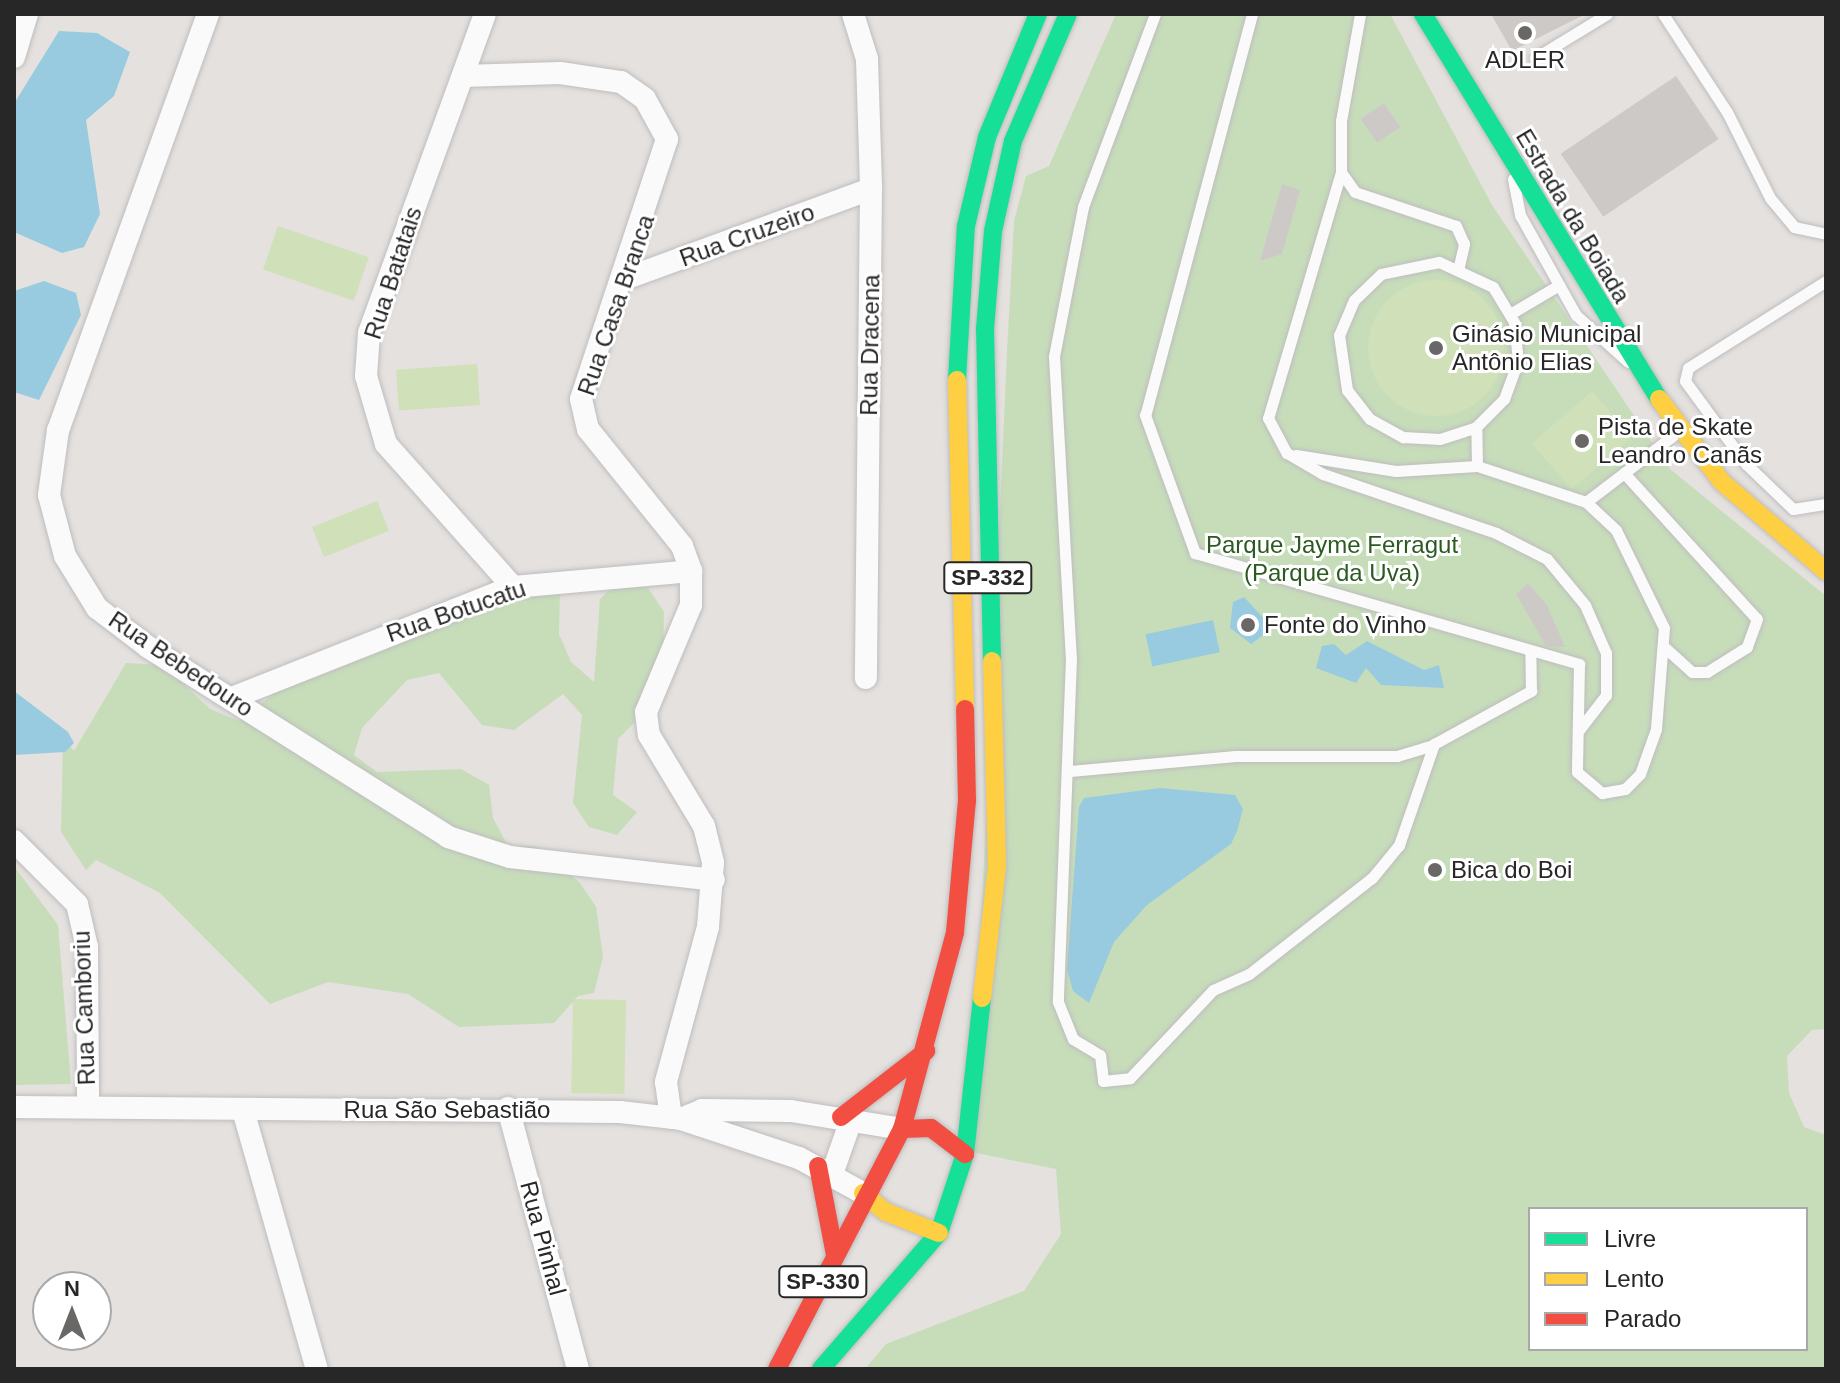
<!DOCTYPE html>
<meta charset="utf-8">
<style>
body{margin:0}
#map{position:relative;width:1840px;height:1383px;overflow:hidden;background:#e4e1de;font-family:Helvetica,sans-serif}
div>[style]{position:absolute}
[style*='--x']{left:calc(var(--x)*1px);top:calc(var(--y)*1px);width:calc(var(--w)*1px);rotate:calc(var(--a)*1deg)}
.green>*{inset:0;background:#c7ddba}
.pitch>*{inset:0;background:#d0e0b8;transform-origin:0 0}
.round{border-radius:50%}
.water>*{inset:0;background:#98cbdf;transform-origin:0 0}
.building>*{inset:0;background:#ccc9c7;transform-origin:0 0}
.roads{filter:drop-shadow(0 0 2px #bebdbe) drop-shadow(0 0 2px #bebdbe)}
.lane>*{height:11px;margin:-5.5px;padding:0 5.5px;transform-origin:5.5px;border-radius:5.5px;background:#fbfafa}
.street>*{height:22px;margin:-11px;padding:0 11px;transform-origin:11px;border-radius:11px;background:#fbfafa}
.fast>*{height:18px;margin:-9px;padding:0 9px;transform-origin:9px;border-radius:9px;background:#16e098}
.slow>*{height:18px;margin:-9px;padding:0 9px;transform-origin:9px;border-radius:9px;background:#ffcf43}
.jam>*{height:18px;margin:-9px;padding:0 9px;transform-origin:9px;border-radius:9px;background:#f24e42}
.dots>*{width:22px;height:22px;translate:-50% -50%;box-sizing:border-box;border:4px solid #fff;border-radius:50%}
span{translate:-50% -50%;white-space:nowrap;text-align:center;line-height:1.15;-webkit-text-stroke:6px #fff;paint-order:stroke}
.shield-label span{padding:2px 6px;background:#fff;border:2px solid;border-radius:6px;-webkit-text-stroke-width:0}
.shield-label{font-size:22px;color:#272727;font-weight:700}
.poi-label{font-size:24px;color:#272727}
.left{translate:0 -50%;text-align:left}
.street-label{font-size:24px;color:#272727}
.park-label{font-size:24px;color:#2b5a21}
.frame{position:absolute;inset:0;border:16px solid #272727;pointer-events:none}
.legend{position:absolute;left:1528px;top:1207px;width:280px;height:144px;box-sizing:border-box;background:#fff;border:2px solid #a9a9a9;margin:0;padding:10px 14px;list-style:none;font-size:24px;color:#272727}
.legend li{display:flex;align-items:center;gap:16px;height:40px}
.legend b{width:40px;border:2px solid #a9a9a9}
.north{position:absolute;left:32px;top:1271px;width:80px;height:80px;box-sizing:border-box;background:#fff;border:2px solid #a9a9a9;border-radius:50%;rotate:0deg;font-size:22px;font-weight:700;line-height:32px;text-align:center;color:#272727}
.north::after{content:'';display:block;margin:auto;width:28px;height:36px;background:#696867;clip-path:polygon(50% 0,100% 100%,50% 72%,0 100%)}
</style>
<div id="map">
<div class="green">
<i style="clip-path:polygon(evenodd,1116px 14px,1390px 14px,1492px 205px,1670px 469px,1826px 596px,1826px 1029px,1812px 1030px,1787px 1056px,1789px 1093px,1804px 1127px,1826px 1135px,1826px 1369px,865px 1369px,886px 1344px,1024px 1291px,1061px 1234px,1056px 1169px,971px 1152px,1007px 353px,1014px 221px,1026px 176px,1049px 166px,1116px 14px,1530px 1209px,1806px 1209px,1806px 1349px,1530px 1349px,1530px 1209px)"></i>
<i style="clip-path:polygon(620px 579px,648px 588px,664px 612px,663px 668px,638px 719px,618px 739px,613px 795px,637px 812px,617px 835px,589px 827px,573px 803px,582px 715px,563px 694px,514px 730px,482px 725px,439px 673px,407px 680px,362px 728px,354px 755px,377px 772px,461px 769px,489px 785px,493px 818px,508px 846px,536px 846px,580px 883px,596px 907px,603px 957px,594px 993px,578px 996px,554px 1023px,459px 1027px,408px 994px,328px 982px,270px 1004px,160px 893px,96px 860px,86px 870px,61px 832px,63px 738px,74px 751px,126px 663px,163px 665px,210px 709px,239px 721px,282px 687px,514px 596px,560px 590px,559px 634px,571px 662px,594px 682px,600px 599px)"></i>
<i style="clip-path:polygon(14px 866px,58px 925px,71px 1084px,14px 1085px)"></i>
</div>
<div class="pitch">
<i style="left:278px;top:226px;width:96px;height:46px;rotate:19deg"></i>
<i class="round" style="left:1368px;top:280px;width:136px;height:136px"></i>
<i style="left:477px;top:364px;width:41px;height:81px;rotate:86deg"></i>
<i style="left:1592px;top:391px;width:61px;height:80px;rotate:49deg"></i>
<i style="left:377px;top:501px;width:32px;height:70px;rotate:68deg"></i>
<i style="left:573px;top:999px;width:53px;height:94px;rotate:1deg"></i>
</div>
<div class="water">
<i style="clip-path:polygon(59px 31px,97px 33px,130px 52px,114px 96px,86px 120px,100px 214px,84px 247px,62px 253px,14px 232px,15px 102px)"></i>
<i style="clip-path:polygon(44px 281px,76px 293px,81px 315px,39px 400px,14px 392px,14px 291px)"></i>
<i style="clip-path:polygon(1244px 597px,1267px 622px,1265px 634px,1251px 644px,1230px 628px,1233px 602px)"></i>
<i style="left:1213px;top:620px;width:33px;height:69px;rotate:78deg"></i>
<i style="clip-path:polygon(1367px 641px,1424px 670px,1439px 665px,1444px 688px,1381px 685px,1366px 668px,1356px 683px,1316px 668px,1322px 646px,1334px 644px,1346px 655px)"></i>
<i style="clip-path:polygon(14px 691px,68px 732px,74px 743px,65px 752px,14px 755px)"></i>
<i style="clip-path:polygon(1160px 788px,1235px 795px,1243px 809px,1237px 831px,1231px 844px,1147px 905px,1114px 942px,1089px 1003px,1073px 991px,1067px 969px,1079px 807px,1084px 798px)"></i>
</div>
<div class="building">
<i style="clip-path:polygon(1491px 14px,1586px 14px,1512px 51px)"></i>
<i style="left:1676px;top:76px;width:76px;height:139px;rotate:56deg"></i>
<i style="left:1384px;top:103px;width:29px;height:28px;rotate:56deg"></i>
<i style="clip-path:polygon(1282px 184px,1300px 190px,1282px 254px,1260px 261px)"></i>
<i style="clip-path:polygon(1528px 583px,1547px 605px,1565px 647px,1546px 646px,1516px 594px)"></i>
</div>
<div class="roads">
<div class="lane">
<i style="--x:1155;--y:14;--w:206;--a:110.5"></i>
<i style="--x:1083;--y:207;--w:152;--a:101"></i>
<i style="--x:1054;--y:356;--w:302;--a:86.8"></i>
<i style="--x:1071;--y:658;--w:344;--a:92.2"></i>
<i style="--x:1058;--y:1002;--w:40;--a:68"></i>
<i style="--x:1073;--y:1039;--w:31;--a:31"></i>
<i style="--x:1100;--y:1055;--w:26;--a:83"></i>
<i style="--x:1103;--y:1081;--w:27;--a:-6"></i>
<i style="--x:1130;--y:1078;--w:121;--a:-46.7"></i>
<i style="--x:1213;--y:990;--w:39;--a:-24"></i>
<i style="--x:1249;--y:974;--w:156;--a:-38"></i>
<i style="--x:1372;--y:878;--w:43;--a:-50.7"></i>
<i style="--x:1399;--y:845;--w:107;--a:-70.9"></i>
<i style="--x:1434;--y:744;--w:111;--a:-28.7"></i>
<i style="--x:1531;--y:691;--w:39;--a:-91"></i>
<i style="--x:1252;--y:14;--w:415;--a:104.9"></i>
<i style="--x:1145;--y:415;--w:147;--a:70.1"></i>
<i style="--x:1195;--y:553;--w:400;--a:16.1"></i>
<i style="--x:1579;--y:664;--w:108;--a:91.1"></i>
<i style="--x:1577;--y:772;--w:33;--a:40"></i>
<i style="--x:1602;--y:793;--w:23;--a:-10"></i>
<i style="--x:1625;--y:789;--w:21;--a:-45"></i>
<i style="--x:1640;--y:774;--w:48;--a:-70.4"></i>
<i style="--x:1656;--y:729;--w:101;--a:-85.5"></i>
<i style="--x:1664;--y:628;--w:109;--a:-116.1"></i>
<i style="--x:1616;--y:530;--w:41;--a:-137"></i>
<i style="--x:1586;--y:502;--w:115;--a:-161.7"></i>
<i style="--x:1477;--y:466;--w:39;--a:-91"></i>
<i style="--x:1476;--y:427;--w:40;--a:-45"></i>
<i style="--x:1504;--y:399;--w:40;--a:-69.8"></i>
<i style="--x:1518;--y:361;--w:39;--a:-96"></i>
<i style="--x:1514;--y:322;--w:41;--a:-121"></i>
<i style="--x:1493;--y:287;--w:60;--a:-155.2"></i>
<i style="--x:1439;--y:262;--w:59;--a:168.3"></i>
<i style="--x:1381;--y:274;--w:37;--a:136"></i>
<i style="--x:1354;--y:300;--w:38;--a:113"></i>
<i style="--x:1339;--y:335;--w:56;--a:81.7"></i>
<i style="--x:1347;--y:390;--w:37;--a:52"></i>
<i style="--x:1370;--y:419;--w:38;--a:29"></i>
<i style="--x:1403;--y:437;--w:37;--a:3"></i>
<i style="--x:1440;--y:439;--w:38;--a:-18"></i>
<i style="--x:1663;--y:14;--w:117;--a:56.9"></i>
<i style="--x:1727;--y:112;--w:96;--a:63.4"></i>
<i style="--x:1770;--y:198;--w:38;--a:50"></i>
<i style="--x:1794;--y:227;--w:33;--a:12"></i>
<i style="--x:1535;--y:58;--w:84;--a:-31.4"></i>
<i style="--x:1341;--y:172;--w:51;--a:-90"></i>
<i style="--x:1341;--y:121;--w:109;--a:-79.9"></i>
<i style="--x:1513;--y:179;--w:37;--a:79"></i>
<i style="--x:1520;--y:215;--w:115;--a:60.8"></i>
<i style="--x:1576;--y:315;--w:70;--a:42.1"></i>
<i style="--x:1459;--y:266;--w:23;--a:-77"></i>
<i style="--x:1464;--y:244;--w:20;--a:-114"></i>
<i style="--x:1456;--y:226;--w:107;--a:-161.4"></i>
<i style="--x:1355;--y:192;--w:24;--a:-125"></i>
<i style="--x:1341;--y:172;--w:257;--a:106.5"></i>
<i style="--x:1268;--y:418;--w:40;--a:62"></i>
<i style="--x:1287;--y:453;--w:42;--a:30.3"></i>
<i style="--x:1323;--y:474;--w:183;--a:18.8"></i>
<i style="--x:1496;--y:533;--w:57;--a:27"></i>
<i style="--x:1547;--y:559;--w:60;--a:50.4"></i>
<i style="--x:1585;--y:605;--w:52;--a:66.4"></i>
<i style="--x:1606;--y:653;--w:42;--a:90"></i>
<i style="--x:1606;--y:695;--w:44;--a:127.6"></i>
<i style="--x:1826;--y:281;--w:163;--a:147.8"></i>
<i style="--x:1688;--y:368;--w:13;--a:103"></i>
<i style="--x:1685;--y:381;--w:103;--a:53.7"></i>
<i style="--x:1746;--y:464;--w:65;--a:43.8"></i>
<i style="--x:1793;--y:509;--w:33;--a:-9"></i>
<i style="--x:1510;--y:314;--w:57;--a:-30.6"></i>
<i style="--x:1296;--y:455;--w:101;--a:9.1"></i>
<i style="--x:1396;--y:471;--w:81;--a:-3.5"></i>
<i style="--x:1624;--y:473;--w:197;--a:47.7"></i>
<i style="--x:1757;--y:619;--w:30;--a:110"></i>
<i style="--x:1747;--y:647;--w:47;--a:148"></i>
<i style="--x:1707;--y:672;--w:15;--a:180"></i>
<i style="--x:1692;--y:672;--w:38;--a:-138"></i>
<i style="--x:1586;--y:502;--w:116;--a:-37.3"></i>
<i style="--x:1070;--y:771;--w:166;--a:-5.2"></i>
<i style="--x:1235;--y:756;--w:162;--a:0"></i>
<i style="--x:1397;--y:756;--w:38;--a:-17"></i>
</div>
<div class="street">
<i style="--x:208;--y:14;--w:442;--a:109.8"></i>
<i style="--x:58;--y:430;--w:66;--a:97.9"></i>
<i style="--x:49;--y:495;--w:63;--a:75.3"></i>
<i style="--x:65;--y:556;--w:61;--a:58.4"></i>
<i style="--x:97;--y:608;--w:64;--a:37.4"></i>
<i style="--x:148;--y:647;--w:355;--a:32.3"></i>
<i style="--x:448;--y:837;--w:65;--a:17.9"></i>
<i style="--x:510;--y:857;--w:205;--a:6.4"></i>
<i style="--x:485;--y:14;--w:339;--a:110"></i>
<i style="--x:369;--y:333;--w:43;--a:94"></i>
<i style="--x:366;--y:376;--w:71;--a:73.6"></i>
<i style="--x:386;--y:444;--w:191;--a:48.4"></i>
<i style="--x:853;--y:14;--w:47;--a:72.7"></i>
<i style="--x:867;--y:59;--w:130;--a:88.2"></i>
<i style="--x:871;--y:189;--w:489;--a:90.6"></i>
<i style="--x:14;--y:57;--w:45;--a:-73.2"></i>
<i style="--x:463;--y:76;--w:97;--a:-1.8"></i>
<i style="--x:560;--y:73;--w:62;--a:8.4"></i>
<i style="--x:621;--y:82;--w:29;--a:35"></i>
<i style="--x:645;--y:99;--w:46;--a:61.2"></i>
<i style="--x:667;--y:139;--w:274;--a:108.3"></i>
<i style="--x:581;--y:399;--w:31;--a:77"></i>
<i style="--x:588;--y:429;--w:150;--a:51.2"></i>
<i style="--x:682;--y:546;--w:27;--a:70"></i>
<i style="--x:691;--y:571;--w:34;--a:90"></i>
<i style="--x:691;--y:605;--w:116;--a:112.8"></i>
<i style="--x:646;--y:712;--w:23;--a:83"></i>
<i style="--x:649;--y:735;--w:106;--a:58.9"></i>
<i style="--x:704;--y:826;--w:38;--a:76"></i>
<i style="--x:713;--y:863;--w:64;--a:94.5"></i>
<i style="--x:708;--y:927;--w:161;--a:105.2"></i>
<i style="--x:666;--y:1082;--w:36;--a:82"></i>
<i style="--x:622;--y:280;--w:265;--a:-20.1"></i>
<i style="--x:232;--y:698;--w:302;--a:-21.6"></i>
<i style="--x:513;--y:587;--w:179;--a:-5.1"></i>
<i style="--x:14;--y:841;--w:89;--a:45"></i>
<i style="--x:77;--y:904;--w:44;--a:76.9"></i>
<i style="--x:87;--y:947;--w:159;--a:89.6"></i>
<i style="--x:14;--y:1107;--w:606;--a:0.47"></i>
<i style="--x:620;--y:1112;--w:61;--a:6.5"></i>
<i style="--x:681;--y:1119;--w:124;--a:18.3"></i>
<i style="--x:799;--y:1158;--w:73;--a:28.7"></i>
<i style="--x:508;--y:1108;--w:270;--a:75"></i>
<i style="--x:243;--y:1110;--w:269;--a:74.1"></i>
<i style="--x:681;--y:1119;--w:23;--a:-23"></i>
<i style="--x:702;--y:1110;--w:89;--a:0.6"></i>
<i style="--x:791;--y:1111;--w:112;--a:9.2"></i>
<i style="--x:832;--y:1174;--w:57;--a:-70.6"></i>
</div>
<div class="fast">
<i style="--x:1423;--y:14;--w:452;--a:58.5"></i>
<i style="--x:957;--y:380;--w:154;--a:-86.7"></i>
<i style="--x:966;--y:226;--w:91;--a:-76.7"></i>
<i style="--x:987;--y:137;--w:133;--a:-67.5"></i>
<i style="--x:992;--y:661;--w:332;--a:-91.2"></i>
<i style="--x:985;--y:329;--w:98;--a:-85.3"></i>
<i style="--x:993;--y:231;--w:92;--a:-77.5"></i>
<i style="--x:1013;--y:141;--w:138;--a:-66.6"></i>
<i style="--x:821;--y:1369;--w:180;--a:-49.1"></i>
<i style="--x:939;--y:1233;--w:83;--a:-71.8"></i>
<i style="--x:965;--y:1154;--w:157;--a:-83.8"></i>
</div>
<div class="slow">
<i style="--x:957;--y:380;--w:329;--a:88.6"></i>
<i style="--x:1659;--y:399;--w:104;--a:52.8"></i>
<i style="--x:1722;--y:482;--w:137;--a:40.6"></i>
<i style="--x:982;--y:998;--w:133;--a:-83.5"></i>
<i style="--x:997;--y:866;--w:205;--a:-91.4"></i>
<i style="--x:863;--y:1193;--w:30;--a:40"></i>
<i style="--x:886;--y:1212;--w:57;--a:21.6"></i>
</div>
<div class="jam">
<i style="--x:841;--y:1117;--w:108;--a:-37.8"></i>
<i style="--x:902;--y:1129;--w:29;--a:-2"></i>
<i style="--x:931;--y:1128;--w:43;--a:37.4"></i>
<i style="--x:818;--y:1166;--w:91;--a:79.2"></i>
<i style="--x:777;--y:1369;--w:271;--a:-62.5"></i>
<i style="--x:902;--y:1129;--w:204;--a:-74.9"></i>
<i style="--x:955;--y:932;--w:132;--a:-84.8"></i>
<i style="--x:967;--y:801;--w:92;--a:-91.2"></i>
</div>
</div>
<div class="dots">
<i style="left:1525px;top:33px;background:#696867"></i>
<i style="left:1436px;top:348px;background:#696867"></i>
<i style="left:1582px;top:441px;background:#696867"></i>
<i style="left:1248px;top:625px;background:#696867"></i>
<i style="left:1435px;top:870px;background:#696867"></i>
</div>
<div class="shield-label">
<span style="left:988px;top:578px">SP-332</span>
<span style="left:823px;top:1282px">SP-330</span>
</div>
<div class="poi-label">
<span style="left:1525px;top:60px">ADLER</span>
<span class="left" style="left:1452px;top:348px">Ginásio Municipal<br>Antônio Elias</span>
<span class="left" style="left:1598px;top:441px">Pista de Skate<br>Leandro Canãs</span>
<span class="left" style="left:1264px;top:625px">Fonte do Vinho</span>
<span class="left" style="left:1451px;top:870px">Bica do Boi</span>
</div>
<div class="street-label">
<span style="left:1573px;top:216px;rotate:59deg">Estrada da Boiada</span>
<span style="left:747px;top:235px;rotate:-20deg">Rua Cruzeiro</span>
<span style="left:393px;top:273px;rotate:-72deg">Rua Batatais</span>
<span style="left:616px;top:305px;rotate:-71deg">Rua Casa Branca</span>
<span style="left:870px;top:345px;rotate:-89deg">Rua Dracena</span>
<span style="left:456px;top:611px;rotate:-19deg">Rua Botucatu</span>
<span style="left:181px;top:664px;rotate:34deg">Rua Bebedouro</span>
<span style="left:84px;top:1008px;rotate:-92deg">Rua Camboriu</span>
<span style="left:447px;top:1110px">Rua São Sebastião</span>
<span style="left:543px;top:1238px;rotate:75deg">Rua Pinhal</span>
</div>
<div class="park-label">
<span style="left:1332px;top:559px">Parque Jayme Ferragut<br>(Parque da Uva)</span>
</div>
<div class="frame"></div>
<ul class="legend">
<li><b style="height:10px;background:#16e098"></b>Livre</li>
<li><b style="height:10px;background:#ffcf43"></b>Lento</li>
<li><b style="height:10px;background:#f24e42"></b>Parado</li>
</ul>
<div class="north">N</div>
</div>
